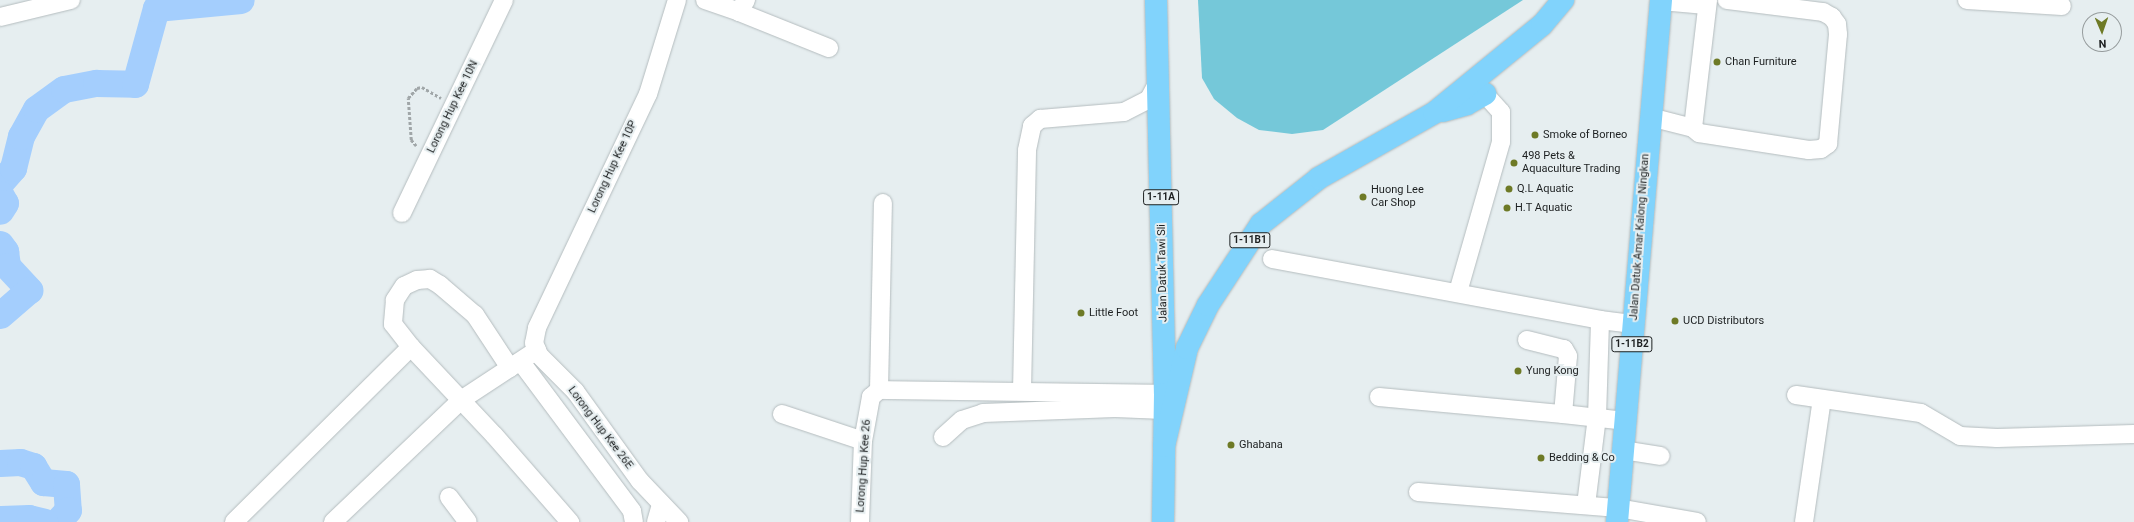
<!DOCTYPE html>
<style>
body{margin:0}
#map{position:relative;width:2134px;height:522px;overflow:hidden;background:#e6eef0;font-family:Roboto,sans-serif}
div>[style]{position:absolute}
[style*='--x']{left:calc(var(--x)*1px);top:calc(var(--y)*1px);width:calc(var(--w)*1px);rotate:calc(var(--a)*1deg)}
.green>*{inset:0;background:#75c8d9}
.river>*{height:27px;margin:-13.5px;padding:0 13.5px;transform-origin:13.5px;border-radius:13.5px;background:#a4cefd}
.path>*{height:2.5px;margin-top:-1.25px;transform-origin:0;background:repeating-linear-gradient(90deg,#a0a6a8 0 3px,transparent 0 5px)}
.roads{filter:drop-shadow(0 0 1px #b4bcbe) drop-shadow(0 0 1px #b4bcbe)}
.minor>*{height:18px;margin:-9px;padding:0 9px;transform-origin:9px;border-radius:9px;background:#fff}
.highway>*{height:22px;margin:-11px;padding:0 11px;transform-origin:11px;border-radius:11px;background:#81d3fc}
.dots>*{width:11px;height:11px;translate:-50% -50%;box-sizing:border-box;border:2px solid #e6eef0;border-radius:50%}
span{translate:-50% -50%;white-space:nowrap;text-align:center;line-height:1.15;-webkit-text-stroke:4px #e6eef0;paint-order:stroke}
.shield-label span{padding:1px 3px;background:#e6eef0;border:1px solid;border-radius:3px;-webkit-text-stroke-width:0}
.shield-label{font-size:10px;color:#1d2021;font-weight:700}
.poi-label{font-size:11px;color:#1d2021}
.left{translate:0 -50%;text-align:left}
.street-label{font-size:11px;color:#1d2021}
.north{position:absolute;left:2082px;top:12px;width:40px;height:40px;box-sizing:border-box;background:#e6eef0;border:1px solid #969c9d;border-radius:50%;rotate:178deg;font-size:11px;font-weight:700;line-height:16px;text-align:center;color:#1d2021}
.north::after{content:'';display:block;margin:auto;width:14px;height:18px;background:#6e7a26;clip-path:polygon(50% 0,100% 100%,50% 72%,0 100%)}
</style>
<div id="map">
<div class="green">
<i style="clip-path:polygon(1198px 0,1523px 0,1323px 130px,1292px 134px,1259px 130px,1237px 118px,1214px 99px,1202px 78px)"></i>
</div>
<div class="river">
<i style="--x:0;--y:183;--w:20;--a:-49"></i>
<i style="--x:13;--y:168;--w:33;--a:-76"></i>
<i style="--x:21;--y:136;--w:31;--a:-61"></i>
<i style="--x:36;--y:109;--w:34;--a:-36"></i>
<i style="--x:64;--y:89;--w:33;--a:-11"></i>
<i style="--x:96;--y:83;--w:39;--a:1"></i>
<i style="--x:135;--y:84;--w:79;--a:-74.6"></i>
<i style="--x:156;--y:8;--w:85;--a:-5.4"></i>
<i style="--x:0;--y:194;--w:10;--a:61"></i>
<i style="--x:5;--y:203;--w:9;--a:122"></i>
<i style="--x:0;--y:244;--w:9;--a:54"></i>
<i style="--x:5;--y:251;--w:15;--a:82"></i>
<i style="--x:7;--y:266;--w:33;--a:47"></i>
<i style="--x:29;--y:290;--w:38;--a:139"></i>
<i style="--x:0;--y:463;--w:20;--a:-3"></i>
<i style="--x:20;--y:462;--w:14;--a:17"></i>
<i style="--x:33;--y:466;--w:19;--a:58"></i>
<i style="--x:43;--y:482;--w:23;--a:5"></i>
<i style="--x:66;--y:484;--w:26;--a:86"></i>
<i style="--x:68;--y:510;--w:16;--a:133"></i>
<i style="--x:1;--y:522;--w:3;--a:-90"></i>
<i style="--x:1;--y:519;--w:28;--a:-2"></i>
<i style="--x:29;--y:518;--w:16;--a:14"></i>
</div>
<div class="path">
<i style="--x:416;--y:146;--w:8;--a:-130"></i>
<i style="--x:411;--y:140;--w:42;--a:-94.1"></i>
<i style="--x:408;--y:98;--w:13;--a:-48"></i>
<i style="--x:417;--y:88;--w:5;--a:-11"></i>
<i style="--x:422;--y:87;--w:22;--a:30"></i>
</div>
<div class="roads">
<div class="minor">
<i style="--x:677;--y:0;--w:98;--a:107.1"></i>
<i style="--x:648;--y:94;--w:259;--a:115.4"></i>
<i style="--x:537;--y:328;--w:15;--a:101"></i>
<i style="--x:534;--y:343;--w:13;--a:67"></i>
<i style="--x:539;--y:355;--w:51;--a:45"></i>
<i style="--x:575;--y:391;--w:111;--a:54.2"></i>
<i style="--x:640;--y:481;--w:57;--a:46.4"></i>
<i style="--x:705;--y:0;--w:36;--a:19"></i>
<i style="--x:739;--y:12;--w:14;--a:-60"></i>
<i style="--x:1967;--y:0;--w:95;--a:3.6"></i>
<i style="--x:1661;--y:1;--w:45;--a:5.1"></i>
<i style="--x:739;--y:12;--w:97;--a:21.8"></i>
<i style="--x:0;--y:17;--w:73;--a:-13.5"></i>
<i style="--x:1650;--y:117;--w:44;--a:14.3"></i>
<i style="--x:1693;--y:128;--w:129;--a:-83.3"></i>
<i style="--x:1693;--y:128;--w:8;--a:40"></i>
<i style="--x:1699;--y:133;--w:111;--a:8.8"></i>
<i style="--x:1809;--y:150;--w:12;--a:-5"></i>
<i style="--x:1821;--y:149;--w:9;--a:-36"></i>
<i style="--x:1828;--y:144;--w:110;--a:-84.8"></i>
<i style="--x:1838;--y:34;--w:10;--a:-96"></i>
<i style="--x:1837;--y:24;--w:9;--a:-126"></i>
<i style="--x:1832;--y:17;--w:10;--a:-151"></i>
<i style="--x:1823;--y:12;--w:97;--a:-172.9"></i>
<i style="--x:402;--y:213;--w:236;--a:-64.4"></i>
<i style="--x:1272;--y:259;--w:334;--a:10.5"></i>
<i style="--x:1600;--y:320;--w:34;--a:7"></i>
<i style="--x:1458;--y:292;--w:156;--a:-74"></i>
<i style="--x:1501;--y:142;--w:30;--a:-90"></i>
<i style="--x:1501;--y:112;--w:24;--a:-132"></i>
<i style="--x:1527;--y:340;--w:38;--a:14"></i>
<i style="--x:1564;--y:349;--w:8;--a:60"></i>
<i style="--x:1568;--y:356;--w:58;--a:94.9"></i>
<i style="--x:1563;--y:414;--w:62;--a:6.4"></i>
<i style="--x:521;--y:362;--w:186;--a:53.3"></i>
<i style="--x:632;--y:511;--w:11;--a:80"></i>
<i style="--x:510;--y:368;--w:64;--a:-123.4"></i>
<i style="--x:475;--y:315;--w:46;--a:-139.4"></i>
<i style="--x:440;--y:285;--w:12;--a:-149"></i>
<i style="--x:430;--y:279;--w:13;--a:176"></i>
<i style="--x:417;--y:280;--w:14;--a:155"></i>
<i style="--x:404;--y:286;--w:17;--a:123"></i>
<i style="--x:395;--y:300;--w:24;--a:95"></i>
<i style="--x:393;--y:324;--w:29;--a:52"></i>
<i style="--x:411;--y:347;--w:121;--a:46.7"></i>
<i style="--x:494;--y:435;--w:116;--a:48.9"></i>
<i style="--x:879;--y:390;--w:286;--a:0.8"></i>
<i style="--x:879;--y:390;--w:187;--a:-88.8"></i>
<i style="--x:1022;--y:391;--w:241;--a:-88.8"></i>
<i style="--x:1027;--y:150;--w:25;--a:-78"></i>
<i style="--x:1032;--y:126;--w:11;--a:-41"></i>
<i style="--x:1040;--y:119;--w:84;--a:-4.8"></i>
<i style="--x:1124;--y:112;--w:28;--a:-27"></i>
<i style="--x:1149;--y:99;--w:21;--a:-62"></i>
<i style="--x:1796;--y:395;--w:126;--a:8.2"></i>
<i style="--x:1921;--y:413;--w:45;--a:30.5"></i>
<i style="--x:1960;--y:436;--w:37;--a:3"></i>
<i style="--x:1997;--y:438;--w:137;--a:-1.7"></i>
<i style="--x:1379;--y:397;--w:185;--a:5.3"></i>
<i style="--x:782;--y:414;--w:85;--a:18.4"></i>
<i style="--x:943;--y:437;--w:25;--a:-42"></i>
<i style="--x:962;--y:420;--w:22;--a:-18"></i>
<i style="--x:983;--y:413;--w:132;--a:-2.2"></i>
<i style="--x:1115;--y:408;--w:49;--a:2.3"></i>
<i style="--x:1623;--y:450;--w:38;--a:9"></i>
<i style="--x:1418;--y:492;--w:201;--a:4.6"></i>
<i style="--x:1618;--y:508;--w:80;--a:10"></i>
<i style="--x:449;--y:497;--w:31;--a:53"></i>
<i style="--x:1586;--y:505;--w:89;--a:-82.9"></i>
<i style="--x:1597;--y:417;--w:97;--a:-88.2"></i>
<i style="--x:234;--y:522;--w:249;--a:-44.7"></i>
<i style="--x:333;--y:522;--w:177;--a:-43.6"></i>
<i style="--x:461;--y:400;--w:91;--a:-33.3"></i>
<i style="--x:656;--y:522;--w:19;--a:-74"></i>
<i style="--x:860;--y:522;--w:81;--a:-87.9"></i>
<i style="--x:863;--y:441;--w:45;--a:-79.7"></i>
<i style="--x:871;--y:397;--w:11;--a:-41"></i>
<i style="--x:1804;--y:522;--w:124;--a:-81.7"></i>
</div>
<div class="highway">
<i style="--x:1156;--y:0;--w:394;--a:88.7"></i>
<i style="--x:1165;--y:394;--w:128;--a:90.9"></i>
<i style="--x:1443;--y:111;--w:25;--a:-16"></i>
<i style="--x:1467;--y:104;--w:21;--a:-29"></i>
<i style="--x:1164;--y:446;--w:101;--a:-76.8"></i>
<i style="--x:1187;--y:348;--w:48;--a:-64"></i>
<i style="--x:1208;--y:305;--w:97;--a:-56.8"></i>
<i style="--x:1261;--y:224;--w:74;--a:-38.4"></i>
<i style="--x:1319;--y:178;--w:132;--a:-29.5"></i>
<i style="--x:1434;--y:113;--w:139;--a:-39.2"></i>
<i style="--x:1542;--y:25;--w:33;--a:-50"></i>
<i style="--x:1617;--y:522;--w:524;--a:-85.18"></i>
</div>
</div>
<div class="dots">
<i style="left:1717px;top:62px;background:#6e7a26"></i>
<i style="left:1535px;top:135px;background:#6e7a26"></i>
<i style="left:1514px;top:163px;background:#6e7a26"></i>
<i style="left:1509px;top:189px;background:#6e7a26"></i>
<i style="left:1363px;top:197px;background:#6e7a26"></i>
<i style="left:1507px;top:208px;background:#6e7a26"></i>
<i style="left:1081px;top:313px;background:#6e7a26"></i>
<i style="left:1675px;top:321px;background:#6e7a26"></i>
<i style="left:1518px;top:371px;background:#6e7a26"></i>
<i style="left:1231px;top:445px;background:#6e7a26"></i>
<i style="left:1541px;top:458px;background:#6e7a26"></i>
</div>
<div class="shield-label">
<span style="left:1161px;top:197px">1-11A</span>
<span style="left:1250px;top:240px">1-11B1</span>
<span style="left:1632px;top:344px">1-11B2</span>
</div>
<div class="poi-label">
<span class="left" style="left:1725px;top:62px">Chan Furniture</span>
<span class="left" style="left:1543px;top:135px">Smoke of Borneo</span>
<span class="left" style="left:1522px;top:163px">498 Pets &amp;<br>Aquaculture Trading</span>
<span class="left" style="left:1517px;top:189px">Q.L Aquatic</span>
<span class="left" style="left:1371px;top:197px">Huong Lee<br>Car Shop</span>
<span class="left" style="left:1515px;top:208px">H.T Aquatic</span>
<span class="left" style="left:1089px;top:313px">Little Foot</span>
<span class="left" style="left:1683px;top:321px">UCD Distributors</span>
<span class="left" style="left:1526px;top:371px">Yung Kong</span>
<span class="left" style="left:1239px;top:445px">Ghabana</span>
<span class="left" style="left:1549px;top:458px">Bedding &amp; Co</span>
</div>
<div class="street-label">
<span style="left:453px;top:107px;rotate:-64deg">Lorong Hup Kee 10N</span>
<span style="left:613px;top:167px;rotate:-65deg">Lorong Hup Kee 10P</span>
<span style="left:1640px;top:237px;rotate:-86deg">Jalan Datuk Amar Kalong Ningkan</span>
<span style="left:1163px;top:273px;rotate:-91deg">Jalan Datuk Tawi Sli</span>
<span style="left:600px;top:428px;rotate:53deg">Lorong Hup Kee 26E</span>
<span style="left:864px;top:466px;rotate:-86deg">Lorong Hup Kee 26</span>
</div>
<div class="north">N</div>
</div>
